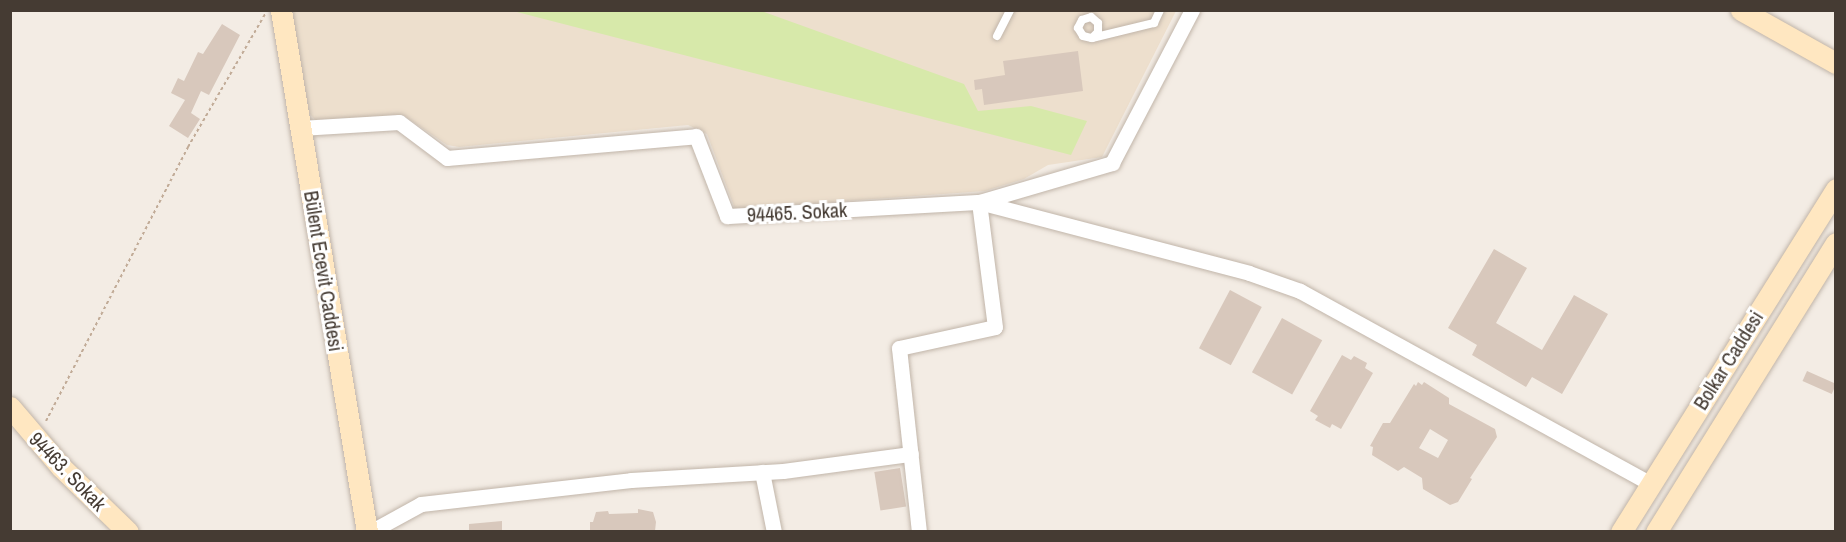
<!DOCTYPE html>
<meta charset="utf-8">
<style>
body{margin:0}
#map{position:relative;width:1846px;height:542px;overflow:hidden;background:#f3ece4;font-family:"Archivo Narrow",sans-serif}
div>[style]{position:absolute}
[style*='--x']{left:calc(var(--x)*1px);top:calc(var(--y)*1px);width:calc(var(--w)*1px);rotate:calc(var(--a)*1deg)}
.education>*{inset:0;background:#eddfcd}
.green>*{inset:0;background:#d7e9aa}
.building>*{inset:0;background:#d8c8bc;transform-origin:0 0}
.path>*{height:2px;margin-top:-1px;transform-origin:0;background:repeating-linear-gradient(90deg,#c1ab97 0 3px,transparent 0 6px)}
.roads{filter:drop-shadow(0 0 2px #c1b5a9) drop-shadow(0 0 2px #c1b5a9)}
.lane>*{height:8px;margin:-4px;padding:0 4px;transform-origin:4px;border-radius:4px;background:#fff}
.street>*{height:15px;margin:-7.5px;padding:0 7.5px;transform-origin:7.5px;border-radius:7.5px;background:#fff}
.secondary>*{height:21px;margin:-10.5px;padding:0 10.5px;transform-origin:10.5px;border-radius:10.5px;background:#ffe7c1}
span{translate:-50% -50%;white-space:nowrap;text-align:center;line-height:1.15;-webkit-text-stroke:6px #fff;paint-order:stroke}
.street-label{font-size:20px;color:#453b33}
.frame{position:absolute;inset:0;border:12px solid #453b33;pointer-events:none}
</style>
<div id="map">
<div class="education">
<i style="clip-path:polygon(291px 11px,1176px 11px,1102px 157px,1048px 165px,1024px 179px,985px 191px,735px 209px,707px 134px,688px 125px,459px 147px,447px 145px,403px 115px,315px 120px,309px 113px)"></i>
</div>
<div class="green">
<i style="clip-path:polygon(513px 11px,761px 11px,964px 84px,978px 111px,1031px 106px,1087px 121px,1071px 155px)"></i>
</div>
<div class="building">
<i style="clip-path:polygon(222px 24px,240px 35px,209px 95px,201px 91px,191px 113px,200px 119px,188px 138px,169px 126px,185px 100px,171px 93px,178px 78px,184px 81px,198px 52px,203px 54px)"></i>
<i style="clip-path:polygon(1078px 51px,1083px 91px,984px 105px,982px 89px,975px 90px,974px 80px,1005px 75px,1003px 61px)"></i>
<i style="clip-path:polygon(1494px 249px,1527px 268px,1496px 323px,1542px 350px,1574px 295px,1608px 314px,1562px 394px,1532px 377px,1526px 387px,1472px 355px,1477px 345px,1448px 328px)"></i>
<i style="left:1230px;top:290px;width:36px;height:66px;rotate:28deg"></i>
<i style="left:1282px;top:318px;width:46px;height:62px;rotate:29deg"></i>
<i style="clip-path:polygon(1342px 355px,1351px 360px,1354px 356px,1367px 363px,1365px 368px,1373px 373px,1341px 429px,1332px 424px,1330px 428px,1315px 420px,1318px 416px,1310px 411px)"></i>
<i style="left:1807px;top:371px;width:32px;height:11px;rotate:24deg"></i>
<i style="clip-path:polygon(evenodd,1418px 382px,1422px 385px,1424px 382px,1449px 398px,1449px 404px,1495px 429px,1497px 437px,1470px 478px,1472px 479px,1458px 502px,1450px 505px,1423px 489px,1422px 478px,1404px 467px,1398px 471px,1372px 455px,1373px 447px,1370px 446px,1383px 423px,1390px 423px,1414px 384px,1416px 386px,1418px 382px,1430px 429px,1448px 440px,1438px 458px,1419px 448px,1430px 429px)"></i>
<i style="left:900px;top:468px;width:39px;height:26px;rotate:81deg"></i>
<i style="clip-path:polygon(638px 509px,653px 512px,656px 522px,655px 531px,590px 531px,590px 522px,593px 522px,596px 512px,608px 511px,609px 514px,638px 513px)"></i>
<i style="clip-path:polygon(502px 521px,502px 531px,469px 531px,469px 524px)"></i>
</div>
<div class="path">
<i style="--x:46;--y:421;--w:309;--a:-62.6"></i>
<i style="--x:188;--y:147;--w:154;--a:-59.9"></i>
</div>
<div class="roads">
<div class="lane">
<i style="--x:997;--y:36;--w:29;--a:-63"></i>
<i style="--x:1092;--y:38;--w:8;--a:-45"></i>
<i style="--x:1098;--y:32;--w:9;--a:-90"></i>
<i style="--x:1098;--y:23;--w:9;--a:-139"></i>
<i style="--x:1091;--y:17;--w:9;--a:162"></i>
<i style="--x:1082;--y:20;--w:9;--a:117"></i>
<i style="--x:1078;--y:28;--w:9;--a:58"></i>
<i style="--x:1083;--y:36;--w:9;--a:13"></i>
<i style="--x:1092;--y:38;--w:64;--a:-13.6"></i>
<i style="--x:1154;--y:23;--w:14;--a:-65"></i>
</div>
<div class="street">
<i style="--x:300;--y:128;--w:99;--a:-3.5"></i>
<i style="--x:399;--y:122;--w:60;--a:36.9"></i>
<i style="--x:447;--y:158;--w:250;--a:-5"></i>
<i style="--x:696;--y:136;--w:86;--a:68.8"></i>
<i style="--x:727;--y:216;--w:252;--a:-3.2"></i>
<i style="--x:979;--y:202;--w:139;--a:-16.3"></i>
<i style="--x:1112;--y:163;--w:173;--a:-62.4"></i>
<i style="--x:762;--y:472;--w:61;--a:78.7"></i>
<i style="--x:370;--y:532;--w:58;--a:-28.8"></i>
<i style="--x:421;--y:504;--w:211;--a:-6.5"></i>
<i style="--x:631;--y:480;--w:152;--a:-3.4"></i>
<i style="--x:783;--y:471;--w:129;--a:-7.6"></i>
<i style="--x:919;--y:532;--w:185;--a:-96.2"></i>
<i style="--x:899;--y:348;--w:98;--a:-12.3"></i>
<i style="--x:995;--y:327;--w:126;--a:-97.3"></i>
<i style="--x:979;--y:202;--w:279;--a:14.7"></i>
<i style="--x:1249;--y:273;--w:54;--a:19.4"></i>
<i style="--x:1300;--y:291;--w:401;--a:28.8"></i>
</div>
<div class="secondary">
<i style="--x:281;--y:10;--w:529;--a:80.64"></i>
<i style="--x:1741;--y:10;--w:109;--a:29.2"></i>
<i style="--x:10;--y:407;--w:79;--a:49.6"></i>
<i style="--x:61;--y:467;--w:93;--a:44.1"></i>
<i style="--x:1621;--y:532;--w:405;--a:-57.9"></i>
<i style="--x:1656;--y:532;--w:340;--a:-58.1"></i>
</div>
</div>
<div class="street-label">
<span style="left:797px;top:212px;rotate:-3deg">94465. Sokak</span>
<span style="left:324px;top:271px;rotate:81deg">Bülent Ecevit Caddesi</span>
<span style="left:1728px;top:360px;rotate:-58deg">Bolkar Caddesi</span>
<span style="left:68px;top:471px;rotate:46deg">94463. Sokak</span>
</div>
<div class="frame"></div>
</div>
